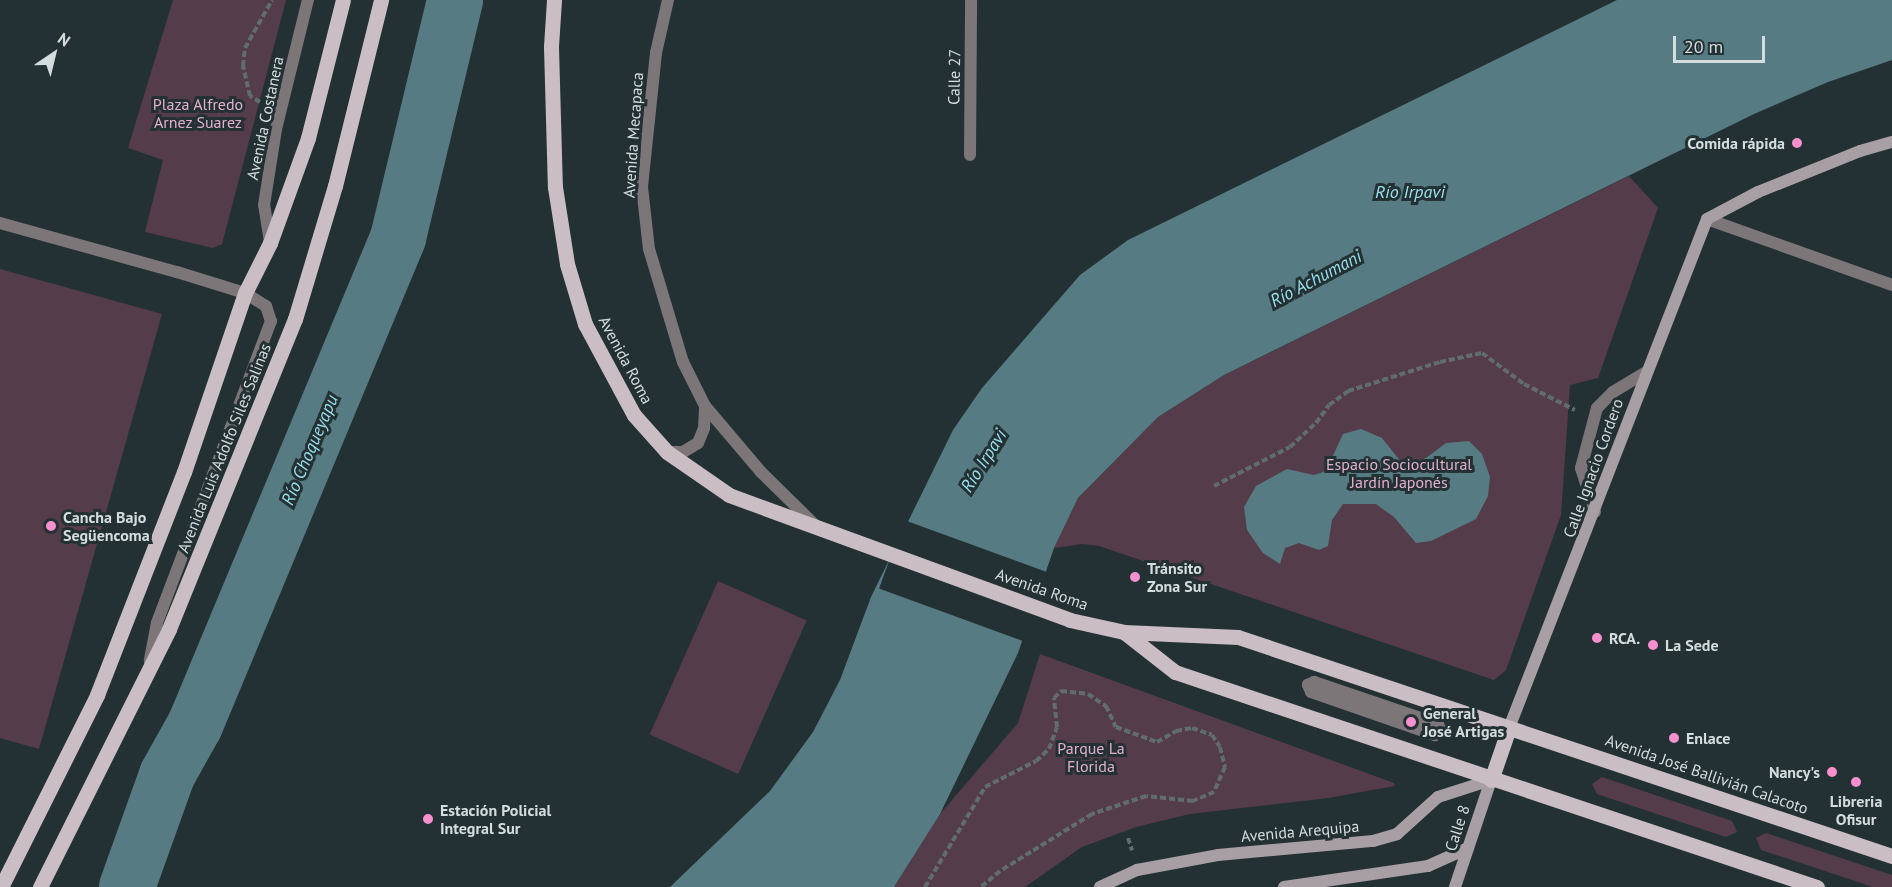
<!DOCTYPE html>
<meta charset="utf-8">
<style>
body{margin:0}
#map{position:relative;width:1892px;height:887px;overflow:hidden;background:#243134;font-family:"PT Sans",sans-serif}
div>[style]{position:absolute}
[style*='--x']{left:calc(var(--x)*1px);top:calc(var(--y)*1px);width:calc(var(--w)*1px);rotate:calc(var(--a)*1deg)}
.green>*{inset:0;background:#553c4a;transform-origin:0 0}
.water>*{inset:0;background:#577b82}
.pier>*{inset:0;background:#243134;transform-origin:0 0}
.river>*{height:56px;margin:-28px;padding:0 28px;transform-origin:28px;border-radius:28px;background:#577b82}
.path>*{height:4px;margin-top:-2px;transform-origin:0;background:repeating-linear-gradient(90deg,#606c6e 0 6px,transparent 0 9px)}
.service>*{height:12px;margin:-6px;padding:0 6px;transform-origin:6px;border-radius:6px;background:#7c7679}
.pedestrian>*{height:12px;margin:-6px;padding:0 6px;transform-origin:6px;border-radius:6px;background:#7c7679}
.minor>*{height:12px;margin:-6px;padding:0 6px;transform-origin:6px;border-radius:6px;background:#7c7679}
.tertiary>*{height:12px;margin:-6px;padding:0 6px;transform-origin:6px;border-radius:6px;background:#7c7679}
.secondary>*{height:12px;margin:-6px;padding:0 6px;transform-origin:6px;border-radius:6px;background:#a89fa4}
.primary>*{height:15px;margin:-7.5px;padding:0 7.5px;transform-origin:7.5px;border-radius:7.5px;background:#cabec4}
.dots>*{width:16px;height:16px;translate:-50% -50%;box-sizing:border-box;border:3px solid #243134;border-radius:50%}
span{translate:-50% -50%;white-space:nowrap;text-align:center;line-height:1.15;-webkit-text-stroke:6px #243134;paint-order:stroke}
.street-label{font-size:16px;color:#d4ddde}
.park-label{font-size:16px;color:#e4afcd}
.poi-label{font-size:16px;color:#d4ddde;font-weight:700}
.right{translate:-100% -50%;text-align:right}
.left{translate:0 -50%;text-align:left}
.water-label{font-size:18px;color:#99dfec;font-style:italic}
.north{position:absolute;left:24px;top:24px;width:60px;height:60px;-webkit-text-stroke:4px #243134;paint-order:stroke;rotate:35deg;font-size:16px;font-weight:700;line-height:24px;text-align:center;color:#d4ddde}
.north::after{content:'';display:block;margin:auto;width:21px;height:27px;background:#d4ddde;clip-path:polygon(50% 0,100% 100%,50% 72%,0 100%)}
.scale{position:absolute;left:1673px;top:36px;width:92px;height:27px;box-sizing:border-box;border:3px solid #d4ddde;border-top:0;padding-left:8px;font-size:18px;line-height:21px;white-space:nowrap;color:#d4ddde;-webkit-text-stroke:4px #243134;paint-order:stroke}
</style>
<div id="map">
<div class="green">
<i style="clip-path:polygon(173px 0,286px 0,222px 244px,213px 248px,145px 232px,163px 160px,128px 148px)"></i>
<i style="clip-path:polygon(1629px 176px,1658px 208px,1598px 378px,1570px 385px,1561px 515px,1506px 670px,1494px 680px,1099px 546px,1082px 544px,1054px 548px,1078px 498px,1158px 417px,1224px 375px)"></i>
<i style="clip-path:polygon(0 269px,162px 314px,39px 749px,0 738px)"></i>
<i style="left:718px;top:581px;width:97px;height:168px;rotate:24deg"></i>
<i style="clip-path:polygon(1040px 654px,1394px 783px,1395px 786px,1328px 798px,1190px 814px,1136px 827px,1082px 847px,1025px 887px,894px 887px,940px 814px,1018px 723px)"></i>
<i style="clip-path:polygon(1602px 777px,1732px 821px,1737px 832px,1726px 837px,1597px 794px,1592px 784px)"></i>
<i style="clip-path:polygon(1766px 833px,1892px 875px,1892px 887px,1873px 887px,1761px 850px,1756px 838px)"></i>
</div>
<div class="water">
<i style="clip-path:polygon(1617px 0,1892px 0,1892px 60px,1828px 82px,1754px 114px,1224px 375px,1158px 417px,1078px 498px,1054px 548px,1018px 653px,940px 814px,894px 887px,670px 887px,770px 791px,813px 732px,840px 680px,871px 597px,953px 430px,982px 388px,1080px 275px,1128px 240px)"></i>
<i style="clip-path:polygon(1361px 429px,1382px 438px,1401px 462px,1409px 464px,1426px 458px,1446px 443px,1469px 441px,1482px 454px,1490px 477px,1488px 496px,1476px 519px,1431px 541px,1416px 543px,1394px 517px,1376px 504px,1343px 504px,1332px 520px,1328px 546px,1319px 550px,1299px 543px,1285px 548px,1280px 564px,1263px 553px,1247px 530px,1244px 507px,1256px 486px,1287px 469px,1314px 475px,1326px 471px,1343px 434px)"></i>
</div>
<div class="pier">
<i style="left:904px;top:520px;width:154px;height:73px;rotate:20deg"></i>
</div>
<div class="river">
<i style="--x:127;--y:887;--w:119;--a:-70.3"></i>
<i style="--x:167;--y:775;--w:57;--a:-60.8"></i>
<i style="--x:195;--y:725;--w:528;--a:-67.37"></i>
<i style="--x:398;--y:238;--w:245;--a:-76.5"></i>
</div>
<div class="path">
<i style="--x:260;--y:102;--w:12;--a:-149"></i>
<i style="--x:250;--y:96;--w:31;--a:-103"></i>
<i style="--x:243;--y:66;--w:18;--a:-84"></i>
<i style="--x:245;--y:48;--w:55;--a:-60.6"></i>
<i style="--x:1214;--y:486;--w:85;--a:-27.2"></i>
<i style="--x:1290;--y:447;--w:35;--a:-43"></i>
<i style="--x:1316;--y:423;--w:22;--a:-54"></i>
<i style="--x:1329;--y:405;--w:24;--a:-36"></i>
<i style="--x:1348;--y:391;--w:96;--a:-17.5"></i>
<i style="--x:1440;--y:362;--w:43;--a:-12.1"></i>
<i style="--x:1482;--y:353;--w:52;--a:36.4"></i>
<i style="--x:1524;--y:384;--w:57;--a:27"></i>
<i style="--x:1128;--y:838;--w:13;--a:72"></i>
<i style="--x:925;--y:887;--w:117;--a:-59"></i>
<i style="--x:985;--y:787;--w:57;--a:-27"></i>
<i style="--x:1036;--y:761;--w:18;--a:-43"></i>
<i style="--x:1049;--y:749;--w:23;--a:-70"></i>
<i style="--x:1057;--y:727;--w:29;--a:-96"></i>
<i style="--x:1054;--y:698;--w:10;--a:-45"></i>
<i style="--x:1061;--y:691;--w:27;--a:6"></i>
<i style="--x:1088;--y:694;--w:22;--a:34"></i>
<i style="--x:1106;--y:706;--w:23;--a:65"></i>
<i style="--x:1116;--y:727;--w:44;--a:20.1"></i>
<i style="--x:1157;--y:742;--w:22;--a:-30"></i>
<i style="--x:1176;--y:731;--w:16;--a:-11"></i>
<i style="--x:1192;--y:728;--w:21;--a:19"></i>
<i style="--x:1212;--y:735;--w:14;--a:56"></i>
<i style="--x:1220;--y:747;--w:21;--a:76"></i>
<i style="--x:1225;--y:767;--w:27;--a:114"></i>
<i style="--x:1214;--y:792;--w:23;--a:157"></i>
<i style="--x:1193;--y:801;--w:47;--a:-173.9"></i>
<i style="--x:1146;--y:796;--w:57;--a:161.6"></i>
<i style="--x:1092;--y:814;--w:108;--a:148.2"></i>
<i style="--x:1000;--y:871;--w:25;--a:140"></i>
</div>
<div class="service">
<i style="--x:1595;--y:512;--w:46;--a:-107.7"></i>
<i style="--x:1581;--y:468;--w:62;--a:-75.1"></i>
<i style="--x:1597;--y:408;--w:23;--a:-45"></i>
<i style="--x:1613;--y:392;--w:37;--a:-31"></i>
</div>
<div class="pedestrian">
<i style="--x:1314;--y:682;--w:131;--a:18.7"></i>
<i style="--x:1438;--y:724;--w:9;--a:69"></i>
<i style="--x:1441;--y:732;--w:7;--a:153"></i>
<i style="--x:1435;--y:735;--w:131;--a:-160.9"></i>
<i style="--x:1311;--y:692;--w:8;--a:-113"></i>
<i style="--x:1308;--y:685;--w:7;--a:-27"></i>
</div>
<div class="minor">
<i style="--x:970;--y:155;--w:155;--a:-89.6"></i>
<i style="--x:1707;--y:219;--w:196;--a:19.6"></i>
<i style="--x:270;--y:242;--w:37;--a:-99"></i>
<i style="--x:264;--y:205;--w:77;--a:-81"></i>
<i style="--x:276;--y:129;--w:133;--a:-76.1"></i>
</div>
<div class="tertiary">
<i style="--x:668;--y:0;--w:54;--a:102.8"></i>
<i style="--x:656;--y:53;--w:135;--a:96"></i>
<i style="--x:642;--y:187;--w:62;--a:83.6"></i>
<i style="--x:649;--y:249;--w:118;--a:73.3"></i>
<i style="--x:683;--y:362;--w:49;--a:63.4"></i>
<i style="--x:705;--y:406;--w:87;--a:49.7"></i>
<i style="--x:761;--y:472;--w:77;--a:44.5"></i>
<i style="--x:0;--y:223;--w:184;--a:15.5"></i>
<i style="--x:177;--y:272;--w:71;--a:17.2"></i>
<i style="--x:245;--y:293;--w:25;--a:32"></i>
<i style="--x:266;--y:306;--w:16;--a:72"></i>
<i style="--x:271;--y:321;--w:323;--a:110.7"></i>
<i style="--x:157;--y:623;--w:38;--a:101"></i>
<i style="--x:667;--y:452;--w:16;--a:0"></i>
<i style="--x:683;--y:452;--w:17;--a:-31"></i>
<i style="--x:698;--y:443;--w:16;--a:-68"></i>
<i style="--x:704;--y:428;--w:22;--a:-87"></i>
</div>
<div class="secondary">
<i style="--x:1509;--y:728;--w:546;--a:-68.74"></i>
<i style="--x:1707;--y:219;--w:58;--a:-27.9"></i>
<i style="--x:1758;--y:192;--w:110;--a:-21.9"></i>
<i style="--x:1860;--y:151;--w:33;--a:-16"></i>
<i style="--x:1100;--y:887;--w:41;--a:-24.7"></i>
<i style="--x:1137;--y:870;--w:82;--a:-10.5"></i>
<i style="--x:1218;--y:855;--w:156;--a:-5.2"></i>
<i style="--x:1373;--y:841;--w:25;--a:-16"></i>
<i style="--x:1397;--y:834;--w:55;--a:-42.1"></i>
<i style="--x:1438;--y:797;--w:56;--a:-17.8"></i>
<i style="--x:1284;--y:887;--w:146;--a:-8.3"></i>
<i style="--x:1428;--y:866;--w:44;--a:-24.2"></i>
<i style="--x:1455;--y:887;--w:113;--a:-71.4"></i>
</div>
<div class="primary">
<i style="--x:554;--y:0;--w:47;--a:93.7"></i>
<i style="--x:551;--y:47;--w:140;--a:88.4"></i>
<i style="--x:555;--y:187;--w:78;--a:81.1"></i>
<i style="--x:567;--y:264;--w:63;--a:73.3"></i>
<i style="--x:585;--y:324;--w:103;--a:61.7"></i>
<i style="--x:634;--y:415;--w:50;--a:48.3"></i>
<i style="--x:667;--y:452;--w:75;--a:34.7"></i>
<i style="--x:729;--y:495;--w:363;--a:20.1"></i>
<i style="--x:1070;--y:620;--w:55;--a:12.5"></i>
<i style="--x:1124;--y:632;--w:114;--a:2.5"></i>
<i style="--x:1238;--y:637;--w:690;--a:18.51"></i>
<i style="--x:1124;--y:632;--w:65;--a:38.1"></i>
<i style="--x:1175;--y:672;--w:677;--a:18.52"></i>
<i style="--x:1491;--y:780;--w:55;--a:-70.9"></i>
<i style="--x:1;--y:887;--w:215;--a:-63.4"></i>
<i style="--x:97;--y:695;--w:239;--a:-68.7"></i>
<i style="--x:184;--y:472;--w:189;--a:-71.2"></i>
<i style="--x:245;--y:293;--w:56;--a:-63.4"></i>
<i style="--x:270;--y:243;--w:112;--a:-70.1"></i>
<i style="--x:308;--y:138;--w:142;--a:-75.8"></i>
<i style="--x:40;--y:887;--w:288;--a:-63.4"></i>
<i style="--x:169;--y:629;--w:335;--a:-67.9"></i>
<i style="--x:295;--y:319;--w:139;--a:-73.3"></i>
<i style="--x:335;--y:186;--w:192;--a:-76.1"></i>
</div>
<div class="dots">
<i style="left:1797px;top:143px;background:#f790ce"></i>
<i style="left:51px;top:526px;background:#f790ce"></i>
<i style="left:1135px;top:577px;background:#f790ce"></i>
<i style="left:1597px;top:638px;background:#f790ce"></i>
<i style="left:1653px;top:645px;background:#f790ce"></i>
<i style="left:1411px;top:722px;background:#f790ce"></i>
<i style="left:1674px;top:738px;background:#f790ce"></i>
<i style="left:1832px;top:772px;background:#f790ce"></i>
<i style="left:1856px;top:782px;background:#f790ce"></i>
<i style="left:428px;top:819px;background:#f790ce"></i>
</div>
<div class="street-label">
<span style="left:954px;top:77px;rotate:-89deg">Calle 27</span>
<span style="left:265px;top:118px;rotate:-78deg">Avenida Costanera</span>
<span style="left:633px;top:135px;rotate:-86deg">Avenida Mecapaca</span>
<span style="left:626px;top:360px;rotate:62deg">Avenida Roma</span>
<span style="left:224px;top:448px;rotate:-68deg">Avenida Luis Adolfo Siles Salinas</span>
<span style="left:1593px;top:468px;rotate:-70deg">Calle Ignacio Cordero</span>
<span style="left:1042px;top:589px;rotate:19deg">Avenida Roma</span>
<span style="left:1707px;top:774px;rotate:19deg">Avenida José Ballivián Calacoto</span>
<span style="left:1457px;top:828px;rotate:-72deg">Calle 8</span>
<span style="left:1300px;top:831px;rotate:-5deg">Avenida Arequipa</span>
</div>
<div class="park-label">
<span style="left:198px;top:113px">Plaza Alfredo<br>Arnez Suarez</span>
<span style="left:1399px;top:473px">Espacio Sociocultural<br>Jardín Japonés</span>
<span style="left:1091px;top:757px">Parque La<br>Florida</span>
</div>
<div class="poi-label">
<span class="right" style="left:1785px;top:143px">Comida rápida</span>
<span class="left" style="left:63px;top:526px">Cancha Bajo<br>Següencoma</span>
<span class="left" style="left:1147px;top:577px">Tránsito<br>Zona Sur</span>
<span class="left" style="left:1609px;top:638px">RCA.</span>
<span class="left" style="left:1665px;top:645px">La Sede</span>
<span class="left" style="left:1423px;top:722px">General<br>José Artigas</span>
<span class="left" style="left:1686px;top:738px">Enlace</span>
<span class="right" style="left:1820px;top:772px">Nancy's</span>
<span style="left:1856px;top:810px">Libreria<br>Ofisur</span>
<span class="left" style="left:440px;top:819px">Estación Policial<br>Integral Sur</span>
</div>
<div class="water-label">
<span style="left:1410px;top:192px">Río Irpavi</span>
<span style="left:1316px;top:279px;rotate:-28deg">Río Achumani</span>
<span style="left:310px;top:450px;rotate:-67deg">Río Choqueyapu</span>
<span style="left:984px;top:461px;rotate:-58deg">Río Irpavi</span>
</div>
<div class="north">N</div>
<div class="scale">20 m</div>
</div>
